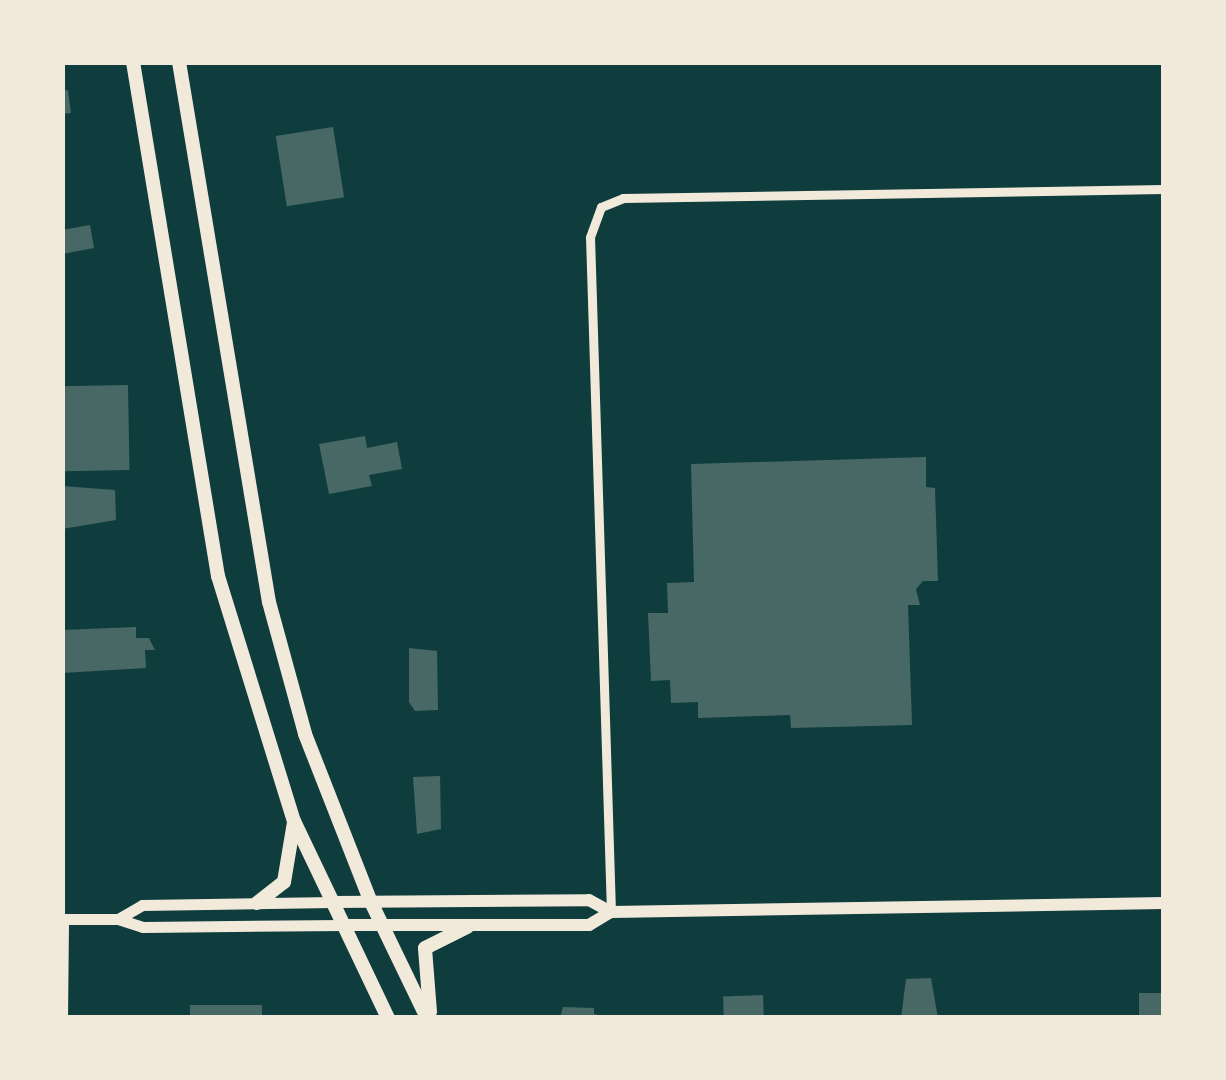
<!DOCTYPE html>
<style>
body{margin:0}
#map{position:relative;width:1226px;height:1080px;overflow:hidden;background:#0f3d3e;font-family:"Work Sans",sans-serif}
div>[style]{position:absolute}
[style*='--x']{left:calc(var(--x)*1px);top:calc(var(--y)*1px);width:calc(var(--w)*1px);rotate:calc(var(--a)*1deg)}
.building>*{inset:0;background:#486865;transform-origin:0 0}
.minor>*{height:9px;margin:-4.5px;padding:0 4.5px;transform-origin:4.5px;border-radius:4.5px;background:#f1e9da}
.secondary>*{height:11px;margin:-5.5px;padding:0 5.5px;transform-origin:5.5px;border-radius:5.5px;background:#f1e9da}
.primary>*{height:12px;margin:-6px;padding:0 6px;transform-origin:6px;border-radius:6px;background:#f1e9da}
.trunk>*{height:14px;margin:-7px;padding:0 7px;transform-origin:7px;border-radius:7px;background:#f1e9da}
span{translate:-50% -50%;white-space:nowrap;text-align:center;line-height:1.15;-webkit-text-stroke:10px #f1e9da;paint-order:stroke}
.frame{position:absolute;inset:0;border:65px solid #f1e9da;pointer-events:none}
</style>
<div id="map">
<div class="building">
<i style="clip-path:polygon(68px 90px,71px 113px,62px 114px,62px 91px)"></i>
<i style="left:333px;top:127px;width:71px;height:58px;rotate:81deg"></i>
<i style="clip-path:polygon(90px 225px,94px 248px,62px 254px,62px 230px)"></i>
<i style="left:128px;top:385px;width:85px;height:66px;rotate:89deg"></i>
<i style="clip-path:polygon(365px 436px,367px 448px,397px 442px,402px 469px,369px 475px,372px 486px,329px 494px,319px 444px)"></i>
<i style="clip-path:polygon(926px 457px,926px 487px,935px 488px,938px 581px,923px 581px,916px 589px,920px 605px,908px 605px,912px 725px,791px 728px,790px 715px,698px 718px,698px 702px,671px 703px,670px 680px,651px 681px,648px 613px,668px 613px,667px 583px,694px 582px,691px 464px)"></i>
<i style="clip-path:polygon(62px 486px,115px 490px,116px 520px,62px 529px)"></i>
<i style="clip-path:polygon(136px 627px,136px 638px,149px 638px,155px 650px,145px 650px,146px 668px,62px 673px,62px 630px)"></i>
<i style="clip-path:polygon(409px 648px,437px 651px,438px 710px,415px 711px,409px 702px)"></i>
<i style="clip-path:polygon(440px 776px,441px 829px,417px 834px,413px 777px)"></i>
<i style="clip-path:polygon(931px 978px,938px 1018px,901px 1018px,906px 979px)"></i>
<i style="left:1164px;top:993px;width:25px;height:25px;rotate:90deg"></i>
<i style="left:763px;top:995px;width:23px;height:40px;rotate:88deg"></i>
<i style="left:190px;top:1005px;width:72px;height:13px"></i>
<i style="clip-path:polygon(563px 1007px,594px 1008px,594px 1014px,610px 1018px,560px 1018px)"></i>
</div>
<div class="minor">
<i style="--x:611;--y:912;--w:675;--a:-91.78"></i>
<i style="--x:590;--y:237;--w:32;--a:-70"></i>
<i style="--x:601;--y:207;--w:24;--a:-22"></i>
<i style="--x:623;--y:198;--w:541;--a:-0.95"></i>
<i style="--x:63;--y:1018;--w:99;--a:-89.4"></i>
</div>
<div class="secondary">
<i style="--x:62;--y:919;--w:56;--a:0"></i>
<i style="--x:118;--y:919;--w:26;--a:18"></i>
<i style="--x:143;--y:927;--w:201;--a:-0.6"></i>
<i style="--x:118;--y:919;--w:28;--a:-30"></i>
<i style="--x:142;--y:905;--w:191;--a:-0.9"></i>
</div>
<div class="primary">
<i style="--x:333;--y:902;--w:256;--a:-0.4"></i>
<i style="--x:589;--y:900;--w:25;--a:29"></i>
<i style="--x:344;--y:925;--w:245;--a:0"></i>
<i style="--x:589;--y:925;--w:26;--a:-31"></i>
<i style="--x:611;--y:912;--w:553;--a:-0.93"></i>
</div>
<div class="trunk">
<i style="--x:133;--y:62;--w:521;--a:80.61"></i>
<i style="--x:218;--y:576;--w:257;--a:72.8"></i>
<i style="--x:294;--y:821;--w:218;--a:64.5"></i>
<i style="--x:179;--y:62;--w:547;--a:80.54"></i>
<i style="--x:269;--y:602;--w:137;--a:74.7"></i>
<i style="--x:305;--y:734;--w:178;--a:68.6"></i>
<i style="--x:370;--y:900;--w:131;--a:64.2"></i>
<i style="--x:257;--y:903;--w:34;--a:-38"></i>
<i style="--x:284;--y:882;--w:61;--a:-80.5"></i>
<i style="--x:430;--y:1012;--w:64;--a:-94.5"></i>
<i style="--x:425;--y:948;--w:47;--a:-26.6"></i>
</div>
<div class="frame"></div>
</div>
